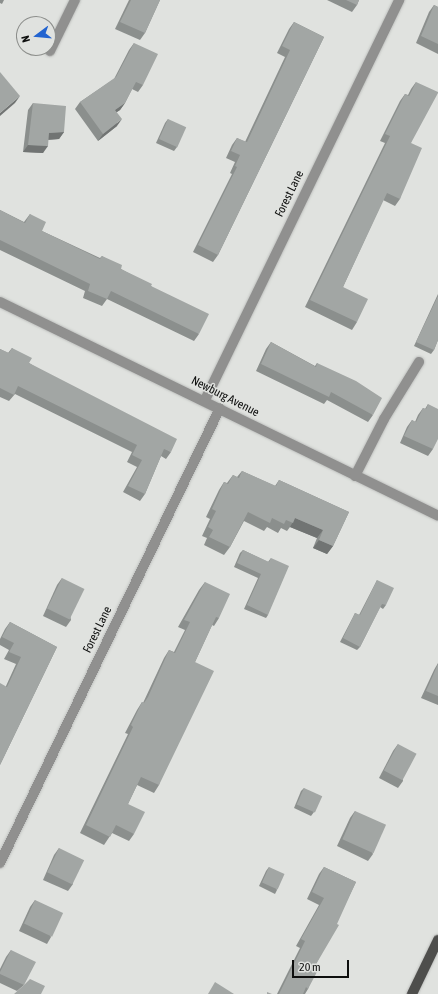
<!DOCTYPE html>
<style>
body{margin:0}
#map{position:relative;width:438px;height:994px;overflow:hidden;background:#e0e2df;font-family:"Asap Condensed",sans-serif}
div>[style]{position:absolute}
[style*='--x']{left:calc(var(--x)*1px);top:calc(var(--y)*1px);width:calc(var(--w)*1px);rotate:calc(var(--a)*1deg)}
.roads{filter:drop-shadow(0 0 1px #bec0be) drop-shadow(0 0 1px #bec0be)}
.minor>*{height:10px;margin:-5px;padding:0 5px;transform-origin:5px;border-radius:5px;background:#90908f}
.major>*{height:10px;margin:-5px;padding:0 5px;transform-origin:5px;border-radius:5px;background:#4e4e4c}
.wall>*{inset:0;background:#8b8f8d}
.shaded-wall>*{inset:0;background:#717473}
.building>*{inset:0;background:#a2a6a4;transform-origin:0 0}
span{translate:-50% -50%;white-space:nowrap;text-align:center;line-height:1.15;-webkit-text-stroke:3px #e0e2df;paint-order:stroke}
.street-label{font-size:12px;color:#0e0f0e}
.north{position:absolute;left:16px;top:16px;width:40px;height:40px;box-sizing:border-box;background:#e0e2df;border:1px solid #8c8e8b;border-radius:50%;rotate:254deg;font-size:11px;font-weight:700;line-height:16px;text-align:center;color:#0e0f0e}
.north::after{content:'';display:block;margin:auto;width:14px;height:18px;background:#2364d0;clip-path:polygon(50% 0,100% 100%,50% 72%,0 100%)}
.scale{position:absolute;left:292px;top:960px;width:57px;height:18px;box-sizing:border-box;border:2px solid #0e0f0e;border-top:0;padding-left:5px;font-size:12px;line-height:14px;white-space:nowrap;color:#0e0f0e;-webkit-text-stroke:3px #e0e2df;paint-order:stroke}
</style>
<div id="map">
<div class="roads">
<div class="minor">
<i style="--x:50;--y:51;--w:57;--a:-63.9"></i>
<i style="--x:0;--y:302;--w:487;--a:26"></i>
<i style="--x:205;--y:400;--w:445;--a:-64.1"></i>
<i style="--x:355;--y:476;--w:64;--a:-63"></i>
<i style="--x:384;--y:419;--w:67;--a:-58.4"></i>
<i style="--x:0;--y:863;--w:505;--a:-64.2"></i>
</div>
<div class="major">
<i style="--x:412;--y:994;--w:60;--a:-64.3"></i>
</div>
</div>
<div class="wall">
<i style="clip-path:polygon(0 0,4px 0,2px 4px,0 3px)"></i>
<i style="clip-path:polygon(129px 0,160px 0,145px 33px,140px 40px,115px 29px)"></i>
<i style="clip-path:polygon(327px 0,359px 0,357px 5px,352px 12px)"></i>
<i style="clip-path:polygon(434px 5px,438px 7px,438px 54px,416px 43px,429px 12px)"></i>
<i style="clip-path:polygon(294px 22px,324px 37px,218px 255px,213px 262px,193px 252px,232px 174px,230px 173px,235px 162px,226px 158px,232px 145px,237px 138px,245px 142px,285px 57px,277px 53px,289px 29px)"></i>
<i style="clip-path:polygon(134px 43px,143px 85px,138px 92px,132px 89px,125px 103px,120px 110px,116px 112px,117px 126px,98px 141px,75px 109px,80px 102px,114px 79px,129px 50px)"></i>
<i style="clip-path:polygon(416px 82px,411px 143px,400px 199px,395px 206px,383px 200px,343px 287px,357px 322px,352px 330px,305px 307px,385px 143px,380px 141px,400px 101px,405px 94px,408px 95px,411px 89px)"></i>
<i style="clip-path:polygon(33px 103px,64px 132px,59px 139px,48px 140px,43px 153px,23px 152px,28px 110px)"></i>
<i style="clip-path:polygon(168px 119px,177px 147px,174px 151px,156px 143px,165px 123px)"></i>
<i style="clip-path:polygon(0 210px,24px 222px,30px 214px,42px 231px,100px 258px,102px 256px,121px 269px,151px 286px,199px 334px,194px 341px,107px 299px,102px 306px,83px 298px,85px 291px,0 250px)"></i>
<i style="clip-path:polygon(438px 294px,438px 340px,434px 350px,431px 354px,414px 346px)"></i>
<i style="clip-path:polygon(271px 342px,315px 366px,317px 363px,373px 415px,368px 422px,327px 400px,324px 404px,256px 371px,266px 349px)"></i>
<i style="clip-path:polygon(12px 348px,29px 363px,171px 452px,166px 459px,161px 456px,145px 494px,140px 501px,123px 492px,137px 467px,127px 462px,132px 452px,15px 394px,9px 401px,0 397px,0 349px,8px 353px)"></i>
<i style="clip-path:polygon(428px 404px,433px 449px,428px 456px,400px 443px,407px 427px,412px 420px,415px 422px,418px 415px,423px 408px,425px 409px)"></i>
<i style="clip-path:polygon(242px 471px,275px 486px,279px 480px,349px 512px,333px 546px,327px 554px,313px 548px,317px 538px,290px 527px,287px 531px,281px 528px,278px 533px,267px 527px,264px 531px,244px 521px,230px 547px,224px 555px,204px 545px,207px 538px,202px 536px,210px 519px,206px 517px,219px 490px,224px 482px,227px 483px,233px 475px,237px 477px)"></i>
<i style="clip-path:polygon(243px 550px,268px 562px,271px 558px,268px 615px,266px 618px,244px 609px,258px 578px,234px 567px,240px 553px)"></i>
<i style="clip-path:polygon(62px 578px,71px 620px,66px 627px,43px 616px,57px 585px)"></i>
<i style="clip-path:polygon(377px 580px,386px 605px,383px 609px,380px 607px,360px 647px,357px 650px,340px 642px,353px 617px,355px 613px,359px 615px,375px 584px)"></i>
<i style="clip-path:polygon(205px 582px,219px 618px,214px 626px,212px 625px,195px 662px,159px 785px,154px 793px,137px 785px,128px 804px,134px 834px,129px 841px,112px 833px,104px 845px,80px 833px,128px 734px,125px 733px,137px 710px,142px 702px,143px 703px,164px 658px,169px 650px,174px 652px,185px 630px,178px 627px,199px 590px)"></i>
<i style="clip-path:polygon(10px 622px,57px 647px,0 765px,6px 686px,16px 664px,4px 659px,9px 650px,0 645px,0 639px,5px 629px)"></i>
<i style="clip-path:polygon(438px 663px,438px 705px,421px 698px,434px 670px)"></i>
<i style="clip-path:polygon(398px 744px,403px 781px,398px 788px,379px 778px,393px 751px)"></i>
<i style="clip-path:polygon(304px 788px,314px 812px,311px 816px,294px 808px,301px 791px)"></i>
<i style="clip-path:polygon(355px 811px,373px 854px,368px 861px,337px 846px,350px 818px)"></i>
<i style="clip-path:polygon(59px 848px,73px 884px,68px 891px,43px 880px,54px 855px)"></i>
<i style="clip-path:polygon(269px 867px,277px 890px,275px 894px,259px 886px,266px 871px)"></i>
<i style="clip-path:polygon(324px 867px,356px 882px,315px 966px,308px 989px,305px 994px,277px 994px,300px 948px,296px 946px,319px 905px,307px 899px,319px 874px)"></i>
<i style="clip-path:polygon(35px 900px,51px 937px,47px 944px,19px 931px,30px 907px)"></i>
<i style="clip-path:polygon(11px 950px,24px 985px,17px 991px,0 983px,0 969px,6px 957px)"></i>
</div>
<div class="shaded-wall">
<i style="clip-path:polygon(20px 96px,15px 103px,0 116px,0 113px)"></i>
<i style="clip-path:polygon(125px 103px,120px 110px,110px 117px,115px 110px)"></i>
<i style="clip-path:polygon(122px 119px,117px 126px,98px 141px,103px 134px)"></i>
<i style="clip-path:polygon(64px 132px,59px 139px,44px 140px,49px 133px)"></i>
<i style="clip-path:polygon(28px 145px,48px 146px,43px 153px,23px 152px)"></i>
<i style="clip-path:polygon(295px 518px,323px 530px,317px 538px,290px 527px)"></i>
<i style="clip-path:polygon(319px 540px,333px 546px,327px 554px,313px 548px)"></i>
</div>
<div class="building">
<i style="clip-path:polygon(131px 0,160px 0,145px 33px,120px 22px)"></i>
<i style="clip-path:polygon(346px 0,359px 0,357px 5px)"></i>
<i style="clip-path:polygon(434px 5px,438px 7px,438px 44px,421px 36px)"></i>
<i style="clip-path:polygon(294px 22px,324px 37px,218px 255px,198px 245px,237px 167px,235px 166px,240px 155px,231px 151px,237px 138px,247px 142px,290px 50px,282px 46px)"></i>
<i style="clip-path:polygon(134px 43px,158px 54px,143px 85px,136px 82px,125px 103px,115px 110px,122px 119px,103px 134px,80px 102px,116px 77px)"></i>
<i style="clip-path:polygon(0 72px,20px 96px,0 113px)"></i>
<i style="clip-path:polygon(416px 82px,438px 92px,438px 93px,411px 143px,422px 148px,400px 199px,387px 193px,343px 287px,368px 299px,357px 322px,310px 300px,390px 136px,385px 134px,405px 94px,409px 96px)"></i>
<i style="clip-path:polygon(33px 103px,66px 106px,64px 132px,49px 133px,48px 146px,28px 145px)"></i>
<i style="left:168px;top:119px;width:20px;height:22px;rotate:24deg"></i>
<i style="clip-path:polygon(0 210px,25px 223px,30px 214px,46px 222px,42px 231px,100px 259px,102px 256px,122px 265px,121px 269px,152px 284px,151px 286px,209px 314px,199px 334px,111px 291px,107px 299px,88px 291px,90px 284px,0 240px)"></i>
<i style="clip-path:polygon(438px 296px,438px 340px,434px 350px,416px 342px)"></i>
<i style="clip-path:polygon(271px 342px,316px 367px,317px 363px,356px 381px,382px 398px,373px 415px,331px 392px,329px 397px,261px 364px)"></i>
<i style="clip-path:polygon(12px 348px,32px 358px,29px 363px,177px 439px,171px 452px,164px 449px,145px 494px,128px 486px,142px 460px,132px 455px,137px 445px,18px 386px,14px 395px,0 388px,0 349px,9px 353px)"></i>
<i style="clip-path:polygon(428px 404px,438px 409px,438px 439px,433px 449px,404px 436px,412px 420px,416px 422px,423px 408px,426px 409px)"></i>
<i style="clip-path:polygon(242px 471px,276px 486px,279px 480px,349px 512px,333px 546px,319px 540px,323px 530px,295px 518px,293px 523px,286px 520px,284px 524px,272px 518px,270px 523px,248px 512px,230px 547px,209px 537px,213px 530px,208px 527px,216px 511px,212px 509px,224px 482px,228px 484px,233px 475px,239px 478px)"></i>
<i style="clip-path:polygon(243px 550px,269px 562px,271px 558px,289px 566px,268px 615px,247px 605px,261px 574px,237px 563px)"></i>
<i style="left:62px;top:578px;width:25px;height:34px;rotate:26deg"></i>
<i style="clip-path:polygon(377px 580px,394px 588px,386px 605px,382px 604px,360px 647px,343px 638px,355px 613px,360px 615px)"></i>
<i style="clip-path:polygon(205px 582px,230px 594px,219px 618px,216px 617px,195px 662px,214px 671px,159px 785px,141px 777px,128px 804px,145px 812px,134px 834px,116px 825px,110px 837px,86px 825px,133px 727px,131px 725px,142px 702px,144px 703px,148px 697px,169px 650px,175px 653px,190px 622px,184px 620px)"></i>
<i style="clip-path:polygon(10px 622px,57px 647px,0 765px,0 683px,7px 687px,21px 657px,9px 652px,14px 643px,2px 637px)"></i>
<i style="clip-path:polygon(438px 664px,438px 696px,426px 691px)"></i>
<i style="left:398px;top:744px;width:21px;height:30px;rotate:28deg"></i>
<i style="left:304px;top:788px;width:20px;height:18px;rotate:24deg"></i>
<i style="left:355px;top:811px;width:34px;height:31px;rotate:24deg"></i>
<i style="left:59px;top:848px;width:28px;height:27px;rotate:26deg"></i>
<i style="left:269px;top:867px;width:17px;height:17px;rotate:24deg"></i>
<i style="clip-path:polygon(324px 867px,356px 882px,337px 924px,339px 925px,315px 966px,319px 968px,308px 989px,306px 987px,303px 994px,279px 994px,305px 941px,301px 939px,324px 898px,312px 892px)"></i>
<i style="left:35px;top:900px;width:31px;height:26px;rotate:25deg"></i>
<i style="clip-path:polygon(11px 950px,36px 962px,24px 985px,30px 979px,45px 986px,41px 994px,14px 994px,24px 985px,0 974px,0 972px)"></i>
<i style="clip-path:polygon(215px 982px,234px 994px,208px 994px)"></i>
<i style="clip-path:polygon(267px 992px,272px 994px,267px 994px)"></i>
</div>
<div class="street-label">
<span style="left:290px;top:194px;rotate:-64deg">Forest Lane</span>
<span style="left:225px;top:397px;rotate:27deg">Newburg Avenue</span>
<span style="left:98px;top:630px;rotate:-64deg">Forest Lane</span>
</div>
<div class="north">N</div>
<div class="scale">20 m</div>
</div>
